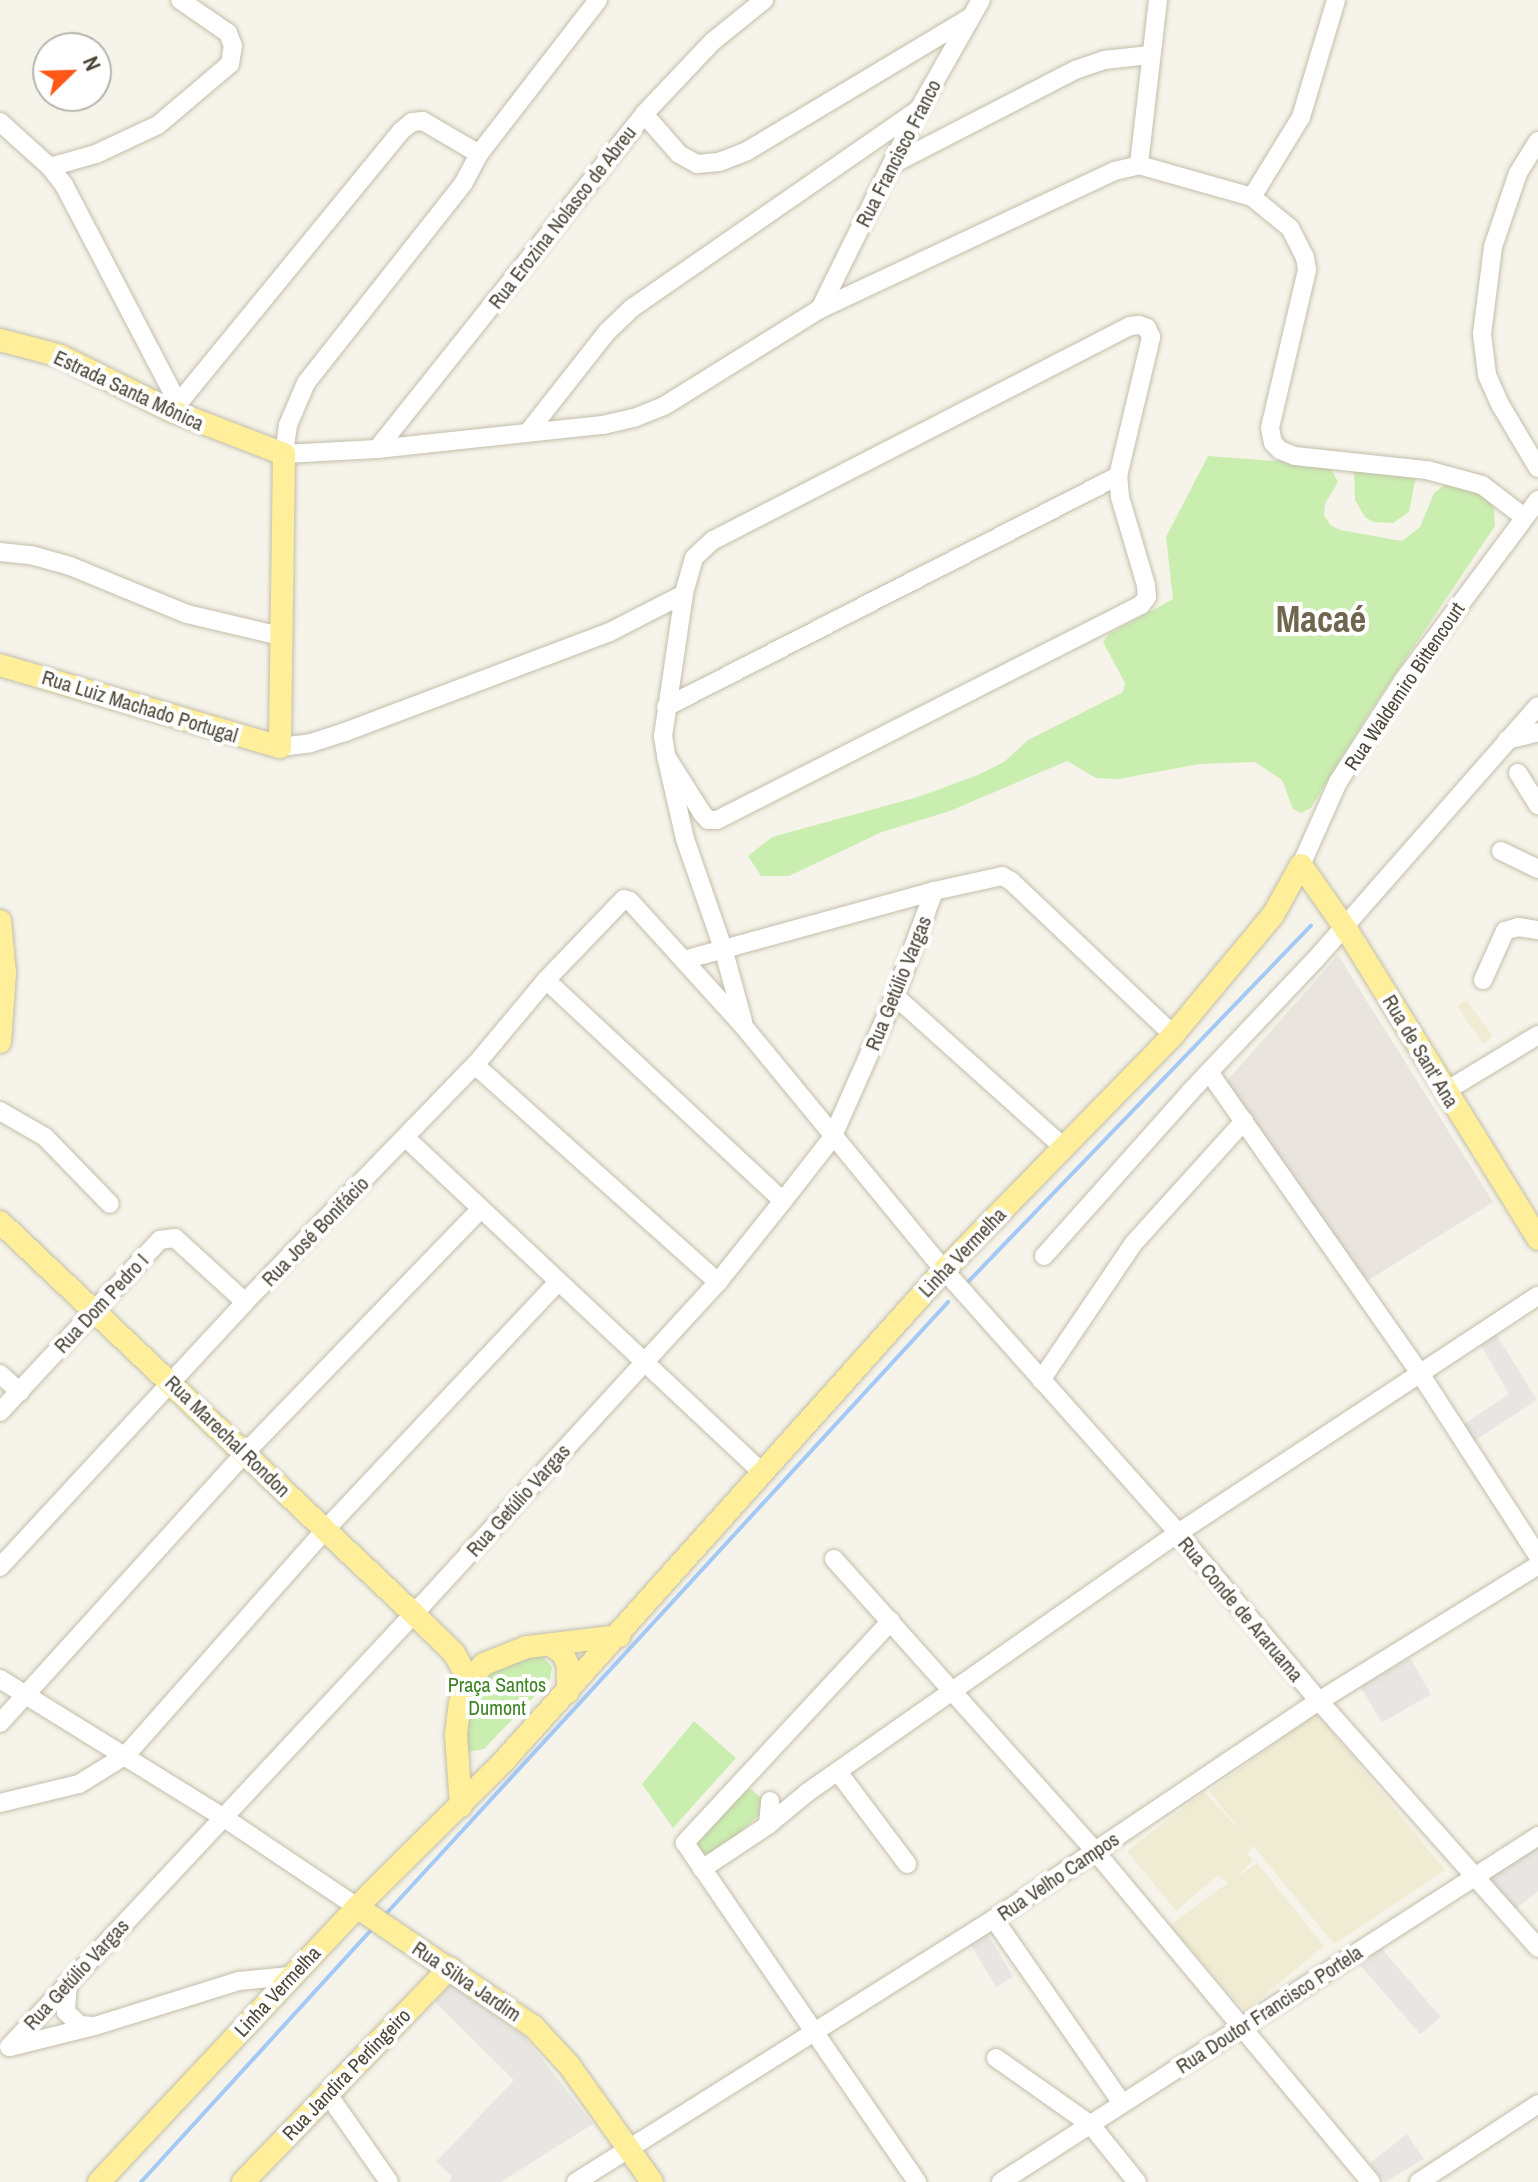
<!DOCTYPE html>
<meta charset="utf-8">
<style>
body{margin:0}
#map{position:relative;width:1538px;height:2182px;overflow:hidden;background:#f6f4ea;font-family:"Archivo Narrow",sans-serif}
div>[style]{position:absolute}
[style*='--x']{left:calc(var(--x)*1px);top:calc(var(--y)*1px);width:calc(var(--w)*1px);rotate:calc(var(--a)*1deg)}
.industrial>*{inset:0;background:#e9e5de}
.education>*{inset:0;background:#f0ecd3}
.green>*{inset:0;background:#caedb0}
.parking>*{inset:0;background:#e7e6e2;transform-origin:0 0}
.stream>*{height:4px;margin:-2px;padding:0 2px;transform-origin:2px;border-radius:2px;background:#a3c9f6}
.roads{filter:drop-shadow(0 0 2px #c3beab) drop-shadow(0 0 2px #c3beab)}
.minor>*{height:18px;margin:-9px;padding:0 9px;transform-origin:9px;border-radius:9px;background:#fff}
.major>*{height:22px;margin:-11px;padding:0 11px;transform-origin:11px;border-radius:11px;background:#ffef9a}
span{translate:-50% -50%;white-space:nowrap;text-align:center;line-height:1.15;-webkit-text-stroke:8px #fff;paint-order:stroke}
.street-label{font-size:20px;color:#4b4637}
.park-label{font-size:20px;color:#3c8324}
.town-label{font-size:36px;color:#6f664d;font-weight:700}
.north{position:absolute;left:32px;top:32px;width:80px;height:80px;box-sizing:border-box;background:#fff;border:2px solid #b7b5af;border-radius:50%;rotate:67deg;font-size:22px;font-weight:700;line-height:32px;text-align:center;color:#4b4637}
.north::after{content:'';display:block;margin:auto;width:28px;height:36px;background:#ff5818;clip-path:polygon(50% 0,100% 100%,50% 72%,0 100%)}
</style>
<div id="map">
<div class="industrial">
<i style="clip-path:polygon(1338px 955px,1493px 1202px,1364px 1283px,1226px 1082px)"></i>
</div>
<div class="education">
<i style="clip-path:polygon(1466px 1000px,1493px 1036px,1483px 1044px,1457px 1006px)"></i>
<i style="clip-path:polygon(1317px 1713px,1445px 1870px,1334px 1944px,1253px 1846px,1247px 1853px,1253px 1861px,1236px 1877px,1257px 1863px,1324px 1946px,1245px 2011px,1170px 1925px,1228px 1883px,1218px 1875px,1176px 1911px,1127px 1851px,1204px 1792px,1241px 1831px,1209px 1791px)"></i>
</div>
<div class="green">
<i style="clip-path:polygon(1208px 456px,1329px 465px,1338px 482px,1325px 504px,1324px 515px,1330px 525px,1340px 530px,1402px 541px,1420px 527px,1434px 493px,1449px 482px,1485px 495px,1494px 509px,1495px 526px,1371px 710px,1311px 808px,1301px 813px,1293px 809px,1282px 780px,1255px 762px,1199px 764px,1119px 779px,1096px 778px,1067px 761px,950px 811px,882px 832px,789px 876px,761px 876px,748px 856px,772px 837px,918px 797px,978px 775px,1004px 762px,1028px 740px,1123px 692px,1125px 683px,1103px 642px,1109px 634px,1173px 599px,1166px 537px)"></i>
<i style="clip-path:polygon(1354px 468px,1416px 476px,1409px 512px,1393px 523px,1373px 522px,1365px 517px,1355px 500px)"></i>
<i style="clip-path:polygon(537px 1650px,552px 1667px,550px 1680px,484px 1749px,467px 1752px,466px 1694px,475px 1679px)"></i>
<i style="clip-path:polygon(694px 1721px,736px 1758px,673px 1828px,642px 1784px)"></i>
<i style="clip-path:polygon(751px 1789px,761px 1798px,763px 1812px,713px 1855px,698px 1852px,696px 1842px,742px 1792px)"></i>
</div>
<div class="parking">
<i style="clip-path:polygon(1494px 1331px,1537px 1400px,1471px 1443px,1460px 1427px,1509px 1394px,1479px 1342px)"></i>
<i style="left:1410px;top:1658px;width:42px;height:57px;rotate:60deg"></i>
<i style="clip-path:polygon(1538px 1847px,1538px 1891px,1515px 1909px,1487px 1876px)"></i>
<i style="left:987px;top:1933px;width:51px;height:20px;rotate:59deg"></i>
<i style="left:1381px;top:1948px;width:91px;height:27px;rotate:49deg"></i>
<i style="clip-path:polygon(450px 1984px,523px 2035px,593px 2124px,501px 2182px,449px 2182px,452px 2176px,436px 2162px,514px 2080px,435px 2002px)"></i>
<i style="clip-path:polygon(1407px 2134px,1424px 2159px,1385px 2182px,1370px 2163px)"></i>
</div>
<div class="stream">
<i style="--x:967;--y:1283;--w:496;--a:-46.1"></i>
<i style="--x:384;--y:1916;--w:834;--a:-47.43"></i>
<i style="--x:141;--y:2182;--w:343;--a:-47.6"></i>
</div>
<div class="roads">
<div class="minor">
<i style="--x:598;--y:0;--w:195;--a:127.7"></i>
<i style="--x:479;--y:154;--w:34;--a:118"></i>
<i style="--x:463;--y:184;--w:253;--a:128.3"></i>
<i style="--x:306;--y:383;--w:46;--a:113.2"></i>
<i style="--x:288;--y:425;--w:29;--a:98"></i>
<i style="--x:284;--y:454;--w:93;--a:-3.1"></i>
<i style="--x:377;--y:449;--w:227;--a:-6.1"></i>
<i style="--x:603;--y:425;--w:32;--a:-13"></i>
<i style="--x:634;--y:418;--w:32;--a:-22"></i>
<i style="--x:664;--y:406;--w:184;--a:-31.9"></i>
<i style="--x:820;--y:309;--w:325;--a:-25.1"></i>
<i style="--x:1114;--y:171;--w:26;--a:-13"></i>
<i style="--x:1158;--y:0;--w:166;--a:96.6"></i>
<i style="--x:1139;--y:165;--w:117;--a:15.8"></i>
<i style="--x:1252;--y:197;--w:49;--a:39.2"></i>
<i style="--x:1290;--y:228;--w:33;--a:63"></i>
<i style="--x:1305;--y:257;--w:13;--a:81"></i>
<i style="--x:1307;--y:270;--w:162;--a:103.2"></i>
<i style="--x:1270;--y:428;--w:15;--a:79"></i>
<i style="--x:1273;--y:443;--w:10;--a:45"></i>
<i style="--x:1280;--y:450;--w:16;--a:22"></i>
<i style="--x:1295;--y:456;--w:133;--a:6.1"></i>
<i style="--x:1427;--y:470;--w:57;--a:15.3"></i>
<i style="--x:1482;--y:485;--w:53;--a:37.3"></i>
<i style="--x:644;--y:114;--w:53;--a:48.8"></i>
<i style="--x:679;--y:154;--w:21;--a:29"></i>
<i style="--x:697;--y:164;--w:22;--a:-5"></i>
<i style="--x:719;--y:162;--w:30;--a:-21"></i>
<i style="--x:747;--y:151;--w:259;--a:-30.9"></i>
<i style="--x:0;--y:122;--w:67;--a:42"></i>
<i style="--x:50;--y:167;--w:23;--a:52"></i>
<i style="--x:64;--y:185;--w:244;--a:62.4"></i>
<i style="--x:1538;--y:141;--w:38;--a:122"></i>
<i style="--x:1518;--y:173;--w:78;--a:108.7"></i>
<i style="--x:1493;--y:247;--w:88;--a:97.2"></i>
<i style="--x:1482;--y:334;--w:41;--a:83"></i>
<i style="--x:1487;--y:375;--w:34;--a:66"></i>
<i style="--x:1501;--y:406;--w:72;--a:59.2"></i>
<i style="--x:893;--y:164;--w:205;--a:-27.3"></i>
<i style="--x:1075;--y:70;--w:31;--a:-19"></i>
<i style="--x:1104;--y:60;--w:46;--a:-6.2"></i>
<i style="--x:50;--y:167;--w:48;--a:-15.8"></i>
<i style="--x:96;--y:154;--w:68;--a:-25.1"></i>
<i style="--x:158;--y:125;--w:94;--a:-40.3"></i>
<i style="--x:230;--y:64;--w:18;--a:-81"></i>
<i style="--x:233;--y:46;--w:14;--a:-111"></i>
<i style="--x:228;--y:33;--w:58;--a:-145.5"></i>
<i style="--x:1252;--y:197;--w:94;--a:-58.5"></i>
<i style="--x:1301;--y:117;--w:122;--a:-73.3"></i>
<i style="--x:820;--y:309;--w:223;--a:-63.7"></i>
<i style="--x:919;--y:109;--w:125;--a:-60.4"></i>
<i style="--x:172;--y:411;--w:362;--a:-50.7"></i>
<i style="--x:401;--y:131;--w:14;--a:-39"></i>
<i style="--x:412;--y:122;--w:11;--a:-5"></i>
<i style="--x:423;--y:121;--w:65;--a:30.5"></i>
<i style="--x:529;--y:431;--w:126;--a:-51.8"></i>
<i style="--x:607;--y:332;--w:35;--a:-44"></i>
<i style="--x:632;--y:308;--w:349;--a:-34.7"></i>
<i style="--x:377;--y:449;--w:428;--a:-51.4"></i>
<i style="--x:644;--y:114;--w:99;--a:-46.6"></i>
<i style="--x:712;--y:42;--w:67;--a:-38.9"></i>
<i style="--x:0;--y:552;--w:31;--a:6"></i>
<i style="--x:31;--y:555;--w:41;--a:15.8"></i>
<i style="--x:70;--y:566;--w:126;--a:22.3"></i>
<i style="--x:187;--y:614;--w:97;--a:13.2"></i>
<i style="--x:666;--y:707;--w:508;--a:-27.07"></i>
<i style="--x:1507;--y:740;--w:32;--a:-14"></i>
<i style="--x:280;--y:747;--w:31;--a:-7"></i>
<i style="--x:311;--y:743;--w:36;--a:-18"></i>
<i style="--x:345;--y:732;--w:283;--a:-20.7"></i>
<i style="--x:610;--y:632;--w:83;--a:-27.2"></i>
<i style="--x:666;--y:756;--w:67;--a:57.7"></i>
<i style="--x:702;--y:813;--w:9;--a:49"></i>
<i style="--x:708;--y:820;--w:9;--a:0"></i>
<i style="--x:717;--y:820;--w:475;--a:-26.9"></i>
<i style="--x:1141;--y:605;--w:10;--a:-53"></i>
<i style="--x:1147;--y:597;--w:12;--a:-95"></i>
<i style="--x:1146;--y:585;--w:92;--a:-106.5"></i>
<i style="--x:1120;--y:497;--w:21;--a:-95"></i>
<i style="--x:1118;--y:476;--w:143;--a:-76.6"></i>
<i style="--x:1151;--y:337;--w:10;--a:-114"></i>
<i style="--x:1147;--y:328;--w:9;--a:-159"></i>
<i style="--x:1139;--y:325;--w:9;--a:174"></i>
<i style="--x:1130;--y:326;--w:469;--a:152.8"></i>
<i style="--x:713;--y:540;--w:26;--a:137"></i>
<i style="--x:694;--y:558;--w:37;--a:106"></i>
<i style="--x:684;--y:594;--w:144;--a:98.4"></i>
<i style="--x:663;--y:736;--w:20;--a:81"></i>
<i style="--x:666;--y:756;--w:85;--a:77.1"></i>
<i style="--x:685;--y:839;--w:115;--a:70.8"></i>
<i style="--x:723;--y:948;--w:76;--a:74.7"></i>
<i style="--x:1518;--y:773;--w:38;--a:58"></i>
<i style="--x:1501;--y:851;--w:41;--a:25.9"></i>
<i style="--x:1301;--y:865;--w:91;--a:-66"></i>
<i style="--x:1338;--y:782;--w:120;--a:-57.2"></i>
<i style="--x:1403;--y:681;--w:226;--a:-53.3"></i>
<i style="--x:684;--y:960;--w:259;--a:-15.4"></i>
<i style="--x:934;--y:891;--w:70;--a:-12.4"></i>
<i style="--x:1002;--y:876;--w:10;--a:29"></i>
<i style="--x:1011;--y:881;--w:224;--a:43.5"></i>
<i style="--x:546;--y:980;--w:324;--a:43"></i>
<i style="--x:1483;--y:980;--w:54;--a:-65.8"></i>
<i style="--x:1505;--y:931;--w:14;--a:-17"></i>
<i style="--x:1518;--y:927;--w:20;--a:9"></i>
<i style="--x:895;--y:996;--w:226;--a:41.9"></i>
<i style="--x:475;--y:1065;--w:326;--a:41.8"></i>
<i style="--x:1209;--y:1072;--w:366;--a:55"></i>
<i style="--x:1419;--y:1372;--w:219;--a:57.1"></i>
<i style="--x:1446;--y:1091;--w:108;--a:-31.3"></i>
<i style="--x:0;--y:1111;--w:52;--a:30"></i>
<i style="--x:45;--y:1137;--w:93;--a:45.9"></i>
<i style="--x:406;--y:1138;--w:488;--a:43.2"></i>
<i style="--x:1044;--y:1256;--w:220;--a:-48.3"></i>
<i style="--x:1190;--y:1092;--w:182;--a:-46.6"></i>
<i style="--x:1315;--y:960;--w:338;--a:-48.7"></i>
<i style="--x:0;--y:1374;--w:27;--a:42"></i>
<i style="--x:1041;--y:1380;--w:164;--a:-55.9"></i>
<i style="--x:1133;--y:1244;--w:166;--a:-47.9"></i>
<i style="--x:0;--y:1412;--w:235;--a:-47.1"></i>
<i style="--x:160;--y:1240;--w:15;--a:-8"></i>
<i style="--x:175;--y:1238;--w:95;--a:42.4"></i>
<i style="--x:834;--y:1559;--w:392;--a:48.2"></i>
<i style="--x:1095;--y:1851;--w:431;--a:50.2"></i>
<i style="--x:0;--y:1567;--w:361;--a:-47.2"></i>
<i style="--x:245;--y:1302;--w:330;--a:-45.9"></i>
<i style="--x:475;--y:1065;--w:111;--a:-50.1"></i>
<i style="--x:546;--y:980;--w:112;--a:-46.1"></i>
<i style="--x:624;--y:899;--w:6;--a:18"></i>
<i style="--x:630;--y:901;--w:171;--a:47.8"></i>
<i style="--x:745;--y:1028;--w:313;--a:50.6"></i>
<i style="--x:944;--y:1270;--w:352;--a:48.3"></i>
<i style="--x:1178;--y:1533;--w:219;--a:50"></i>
<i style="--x:1319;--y:1701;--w:330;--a:48.4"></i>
<i style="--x:891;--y:1621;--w:303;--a:132.9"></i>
<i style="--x:685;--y:1843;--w:411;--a:55.6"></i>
<i style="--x:0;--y:1679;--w:262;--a:31.8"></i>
<i style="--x:223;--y:1817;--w:161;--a:33.9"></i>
<i style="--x:0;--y:1723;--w:365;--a:-47.8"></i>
<i style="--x:245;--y:1453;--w:339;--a:-46"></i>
<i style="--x:838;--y:1772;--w:115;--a:53.1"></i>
<i style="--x:0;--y:1803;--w:81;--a:-13.5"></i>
<i style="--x:79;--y:1784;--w:55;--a:-31.7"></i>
<i style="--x:126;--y:1755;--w:302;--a:-48.5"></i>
<i style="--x:326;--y:1529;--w:337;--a:-46.8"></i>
<i style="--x:768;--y:1825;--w:52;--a:-39.5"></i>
<i style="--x:808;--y:1792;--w:452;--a:-35"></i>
<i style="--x:1178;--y:1533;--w:431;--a:-33.4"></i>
<i style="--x:702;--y:1869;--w:79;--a:-33.7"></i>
<i style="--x:768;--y:1825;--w:24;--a:-85"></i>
<i style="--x:994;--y:1919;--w:224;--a:55.2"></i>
<i style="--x:68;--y:1982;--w:30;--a:94"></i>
<i style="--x:66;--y:2012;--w:19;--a:43"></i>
<i style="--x:80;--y:2025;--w:12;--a:5"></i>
<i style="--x:9;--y:2047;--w:606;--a:-46.94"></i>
<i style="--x:423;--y:1604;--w:437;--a:-47.5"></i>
<i style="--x:718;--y:1282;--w:104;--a:-51.3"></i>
<i style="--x:783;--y:1201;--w:80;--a:-52.1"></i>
<i style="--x:832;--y:1138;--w:155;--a:-66.1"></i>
<i style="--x:895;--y:996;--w:112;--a:-69.6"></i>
<i style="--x:10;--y:2047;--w:88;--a:-13.9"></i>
<i style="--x:95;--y:2026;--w:151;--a:-17.4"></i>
<i style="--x:239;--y:1981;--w:51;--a:-5.6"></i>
<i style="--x:996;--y:2058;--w:116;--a:35.2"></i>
<i style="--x:1091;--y:2125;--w:73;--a:51.1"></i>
<i style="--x:327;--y:2093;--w:108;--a:55.1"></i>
<i style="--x:576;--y:2182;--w:494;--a:-32.2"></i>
<i style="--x:994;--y:1919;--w:391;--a:-33.9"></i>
<i style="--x:1319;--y:1701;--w:258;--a:-31.8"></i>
<i style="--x:1001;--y:2182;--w:639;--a:-32.79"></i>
<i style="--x:1419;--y:2182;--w:142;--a:-33.2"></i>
</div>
<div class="major">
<i style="--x:0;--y:340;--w:63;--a:14.7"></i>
<i style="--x:61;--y:356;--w:124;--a:26.4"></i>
<i style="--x:172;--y:411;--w:120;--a:21"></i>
<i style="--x:284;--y:454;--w:293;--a:90.8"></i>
<i style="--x:280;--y:747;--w:292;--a:-163.7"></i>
<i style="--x:0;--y:921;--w:52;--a:84.5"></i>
<i style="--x:5;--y:973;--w:69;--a:94.1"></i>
<i style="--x:0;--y:1222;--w:570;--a:43.44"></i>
<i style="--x:414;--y:1614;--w:56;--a:44.3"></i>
<i style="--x:454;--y:1653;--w:31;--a:61"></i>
<i style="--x:551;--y:1645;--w:15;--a:37"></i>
<i style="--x:563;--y:1654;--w:12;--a:66"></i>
<i style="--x:568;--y:1665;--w:27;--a:90"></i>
<i style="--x:461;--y:1806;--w:72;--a:-94"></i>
<i style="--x:456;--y:1734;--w:31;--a:-83"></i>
<i style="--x:460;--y:1703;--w:25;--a:-69"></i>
<i style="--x:469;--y:1680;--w:22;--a:-47"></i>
<i style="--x:484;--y:1664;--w:46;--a:-21.6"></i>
<i style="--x:527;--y:1647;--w:93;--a:-6.8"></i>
<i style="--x:357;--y:1907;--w:212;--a:34.1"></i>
<i style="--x:533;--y:2026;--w:53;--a:47.3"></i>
<i style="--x:569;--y:2065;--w:143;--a:54.6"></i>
<i style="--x:99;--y:2182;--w:377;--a:-46.8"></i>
<i style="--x:357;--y:1907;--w:206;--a:-44.8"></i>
<i style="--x:503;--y:1762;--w:661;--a:-48.13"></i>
<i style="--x:944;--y:1270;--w:328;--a:-45.7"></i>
<i style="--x:1173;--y:1035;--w:156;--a:-50.2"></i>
<i style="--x:1273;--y:915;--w:57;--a:-60.8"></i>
<i style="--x:1301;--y:865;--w:82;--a:55"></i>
<i style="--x:1348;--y:932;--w:361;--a:58.2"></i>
<i style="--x:243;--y:2182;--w:298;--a:-46"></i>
</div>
</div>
<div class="street-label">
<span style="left:898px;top:153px;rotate:-63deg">Rua Francisco Franco</span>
<span style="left:562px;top:217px;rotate:-52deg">Rua Erozina Nolasco de Abreu</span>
<span style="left:129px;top:390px;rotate:25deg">Estrada Santa Mônica</span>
<span style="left:1404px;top:686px;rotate:-56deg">Rua Waldemiro Bittencourt</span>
<span style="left:140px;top:706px;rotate:17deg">Rua Luiz Machado Portugal</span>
<span style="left:898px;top:983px;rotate:-68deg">Rua Getúlio Vargas</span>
<span style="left:1421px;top:1051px;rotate:59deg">Rua de Sant' Ana</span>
<span style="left:315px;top:1231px;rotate:-46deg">Rua José Bonifácio</span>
<span style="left:962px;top:1252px;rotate:-46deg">Linha Vermelha</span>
<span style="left:101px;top:1303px;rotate:-47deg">Rua Dom Pedro I</span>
<span style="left:228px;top:1436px;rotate:44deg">Rua Marechal Rondon</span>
<span style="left:518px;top:1500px;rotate:-48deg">Rua Getúlio Vargas</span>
<span style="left:1241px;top:1609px;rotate:50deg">Rua Conde de Araruama</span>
<span style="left:1058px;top:1876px;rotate:-34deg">Rua Velho Campos</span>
<span style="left:76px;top:1974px;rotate:-47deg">Rua Getúlio Vargas</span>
<span style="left:467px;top:1981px;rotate:34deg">Rua Silva Jardim</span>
<span style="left:277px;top:1991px;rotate:-47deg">Linha Vermelha</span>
<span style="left:1269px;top:2009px;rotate:-33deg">Rua Doutor Francisco Portela</span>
<span style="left:346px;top:2074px;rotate:-46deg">Rua Jandira Perlingeiro</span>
</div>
<div class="park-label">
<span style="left:497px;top:1696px">Praça Santos<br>Dumont</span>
</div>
<div class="town-label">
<span style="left:1321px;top:620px">Macaé</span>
</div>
<div class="north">N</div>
</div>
